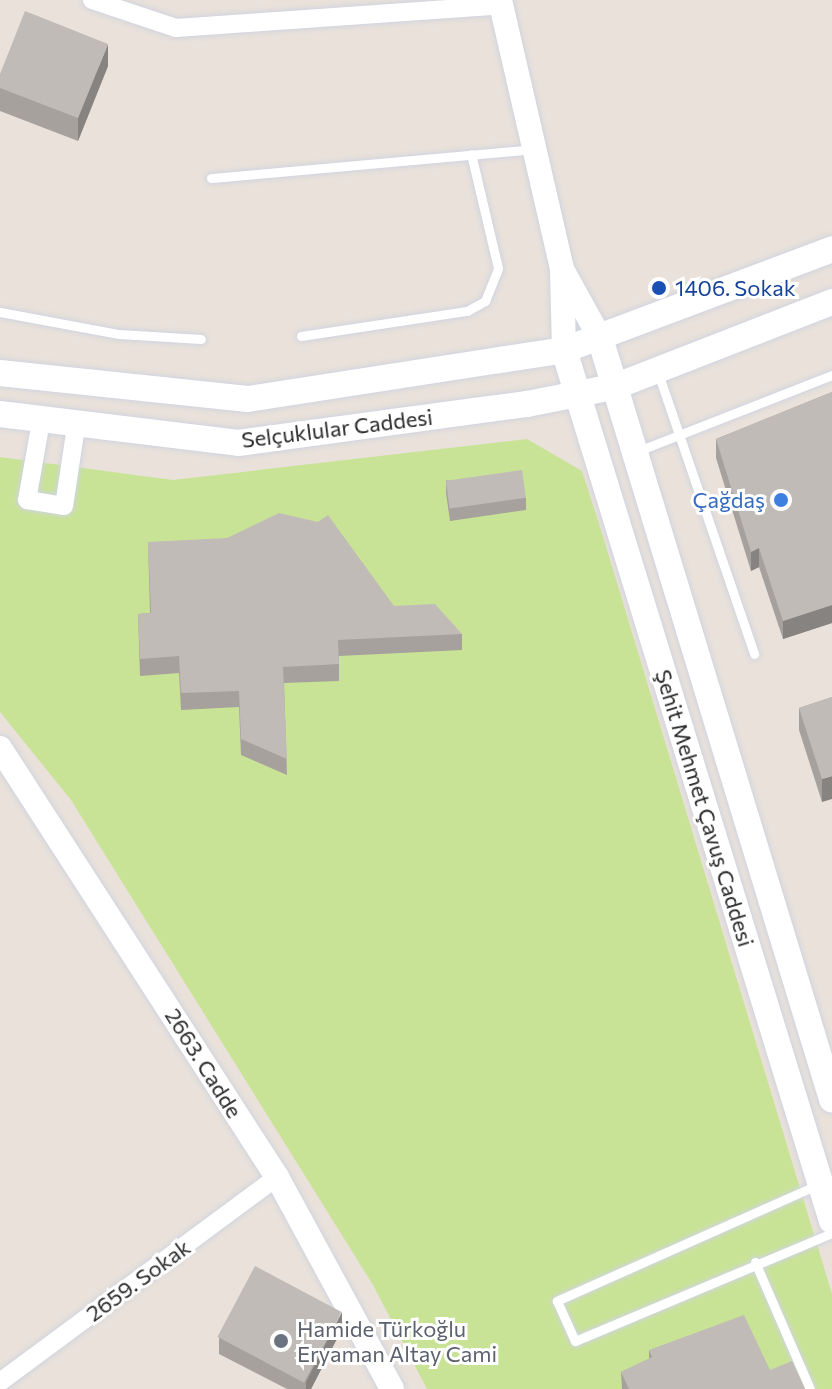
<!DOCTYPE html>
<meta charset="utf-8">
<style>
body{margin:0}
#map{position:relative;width:832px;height:1389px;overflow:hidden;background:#e9e1da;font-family:Commissioner,sans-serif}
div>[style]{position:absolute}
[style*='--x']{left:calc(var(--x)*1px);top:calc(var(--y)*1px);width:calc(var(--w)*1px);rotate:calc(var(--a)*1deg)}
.pitch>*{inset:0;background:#c9e396}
.roads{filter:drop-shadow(0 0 2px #cfd4e0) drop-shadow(0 0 2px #cfd4e0)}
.service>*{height:9px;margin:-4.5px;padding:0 4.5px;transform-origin:4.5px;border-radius:4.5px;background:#fff}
.minor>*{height:18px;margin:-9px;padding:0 9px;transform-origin:9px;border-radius:9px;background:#fff}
.tertiary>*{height:24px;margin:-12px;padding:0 12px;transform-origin:12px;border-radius:12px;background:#fff}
.secondary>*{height:26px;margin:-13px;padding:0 13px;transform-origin:13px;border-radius:13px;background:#fff}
.wall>*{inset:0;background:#a6a19d}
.shaded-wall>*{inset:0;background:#878380}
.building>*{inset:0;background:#c1bbb7;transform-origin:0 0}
.dots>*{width:22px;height:22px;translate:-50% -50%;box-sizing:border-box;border:4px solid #fff;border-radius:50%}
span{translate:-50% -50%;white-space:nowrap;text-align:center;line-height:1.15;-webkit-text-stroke:6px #fff;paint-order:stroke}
.transit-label{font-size:22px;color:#164399}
.left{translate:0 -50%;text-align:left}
.street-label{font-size:22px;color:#282828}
.shop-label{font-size:22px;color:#366cbe}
.right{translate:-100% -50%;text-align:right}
.worship-label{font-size:22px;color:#5b616d}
</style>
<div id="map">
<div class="pitch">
<i style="clip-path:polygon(527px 439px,582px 471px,601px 530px,832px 1294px,832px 1389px,427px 1389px,373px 1285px,71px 800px,0 712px,0 457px,173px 480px)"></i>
</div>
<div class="roads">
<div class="service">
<i style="--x:211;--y:178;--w:324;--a:-5.1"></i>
<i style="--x:0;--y:312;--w:121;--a:10.5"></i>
<i style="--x:119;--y:334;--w:82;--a:3.5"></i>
<i style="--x:301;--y:336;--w:168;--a:-8.6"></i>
<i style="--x:467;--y:311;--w:21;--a:-29"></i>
<i style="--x:485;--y:301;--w:35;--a:-68"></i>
<i style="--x:498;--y:268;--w:117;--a:-103.3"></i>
<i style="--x:658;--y:373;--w:297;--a:71.1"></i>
<i style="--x:638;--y:451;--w:208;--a:-21.4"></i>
<i style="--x:817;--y:1185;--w:285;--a:156"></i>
<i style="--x:557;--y:1301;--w:44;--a:65.8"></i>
<i style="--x:575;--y:1341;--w:279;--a:-22.8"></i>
<i style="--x:755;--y:1262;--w:138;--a:66.6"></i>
</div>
<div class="minor">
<i style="--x:92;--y:0;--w:89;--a:18.4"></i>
<i style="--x:176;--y:28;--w:327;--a:-4"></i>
<i style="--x:41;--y:421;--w:80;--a:100"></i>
<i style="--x:27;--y:500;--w:37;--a:9"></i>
<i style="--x:64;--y:506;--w:80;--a:-81.4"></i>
<i style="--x:0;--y:1382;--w:345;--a:-36.5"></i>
</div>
<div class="tertiary">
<i style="--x:500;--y:0;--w:276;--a:77"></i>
<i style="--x:562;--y:269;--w:81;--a:88.6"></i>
<i style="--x:563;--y:271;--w:77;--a:61.1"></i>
<i style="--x:0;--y:748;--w:511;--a:57.15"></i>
<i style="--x:277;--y:1177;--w:241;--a:61.5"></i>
</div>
<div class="secondary">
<i style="--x:600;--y:338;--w:796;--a:73.05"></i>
<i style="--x:564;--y:350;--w:911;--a:72.9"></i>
<i style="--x:0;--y:373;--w:249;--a:6"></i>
<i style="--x:248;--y:399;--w:320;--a:-8.8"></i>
<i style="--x:564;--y:350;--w:286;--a:-20.6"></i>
<i style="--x:0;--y:414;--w:240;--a:6.9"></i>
<i style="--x:238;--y:443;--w:292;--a:-7.7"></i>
<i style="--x:527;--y:404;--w:89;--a:-11.1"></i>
<i style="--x:614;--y:387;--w:234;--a:-21.3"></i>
</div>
</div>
<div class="wall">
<i style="clip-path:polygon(108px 66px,78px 141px,0 111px,0 74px)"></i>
<i style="clip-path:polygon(832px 392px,832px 623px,783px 639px,759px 567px,751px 571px,716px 458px,716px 439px)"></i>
<i style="clip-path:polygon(446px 480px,526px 498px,526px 510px,450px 521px,446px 493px)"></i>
<i style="clip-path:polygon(148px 542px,394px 606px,462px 634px,462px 650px,339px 656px,339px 681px,284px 683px,287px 775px,241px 755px,239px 707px,181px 710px,179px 673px,140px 676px,138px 614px,150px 613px)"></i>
<i style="clip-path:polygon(832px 697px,822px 802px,799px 730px,799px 708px)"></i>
<i style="clip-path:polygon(342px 1329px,311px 1389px,287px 1389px,219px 1354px,219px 1337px)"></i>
<i style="clip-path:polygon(649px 1350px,770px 1370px,805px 1389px,622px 1389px,621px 1372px,649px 1359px)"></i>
</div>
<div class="shaded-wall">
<i style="clip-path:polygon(108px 44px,108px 66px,78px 141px,78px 118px)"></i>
<i style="clip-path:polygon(759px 548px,759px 567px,751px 571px,751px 552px)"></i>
<i style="clip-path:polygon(832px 605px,832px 623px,783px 639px,783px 621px)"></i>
<i style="clip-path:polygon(832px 776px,832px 799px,822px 802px,822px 779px)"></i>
<i style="clip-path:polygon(342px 1312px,342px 1329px,311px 1389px,306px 1389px,306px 1382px)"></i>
</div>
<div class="building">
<i style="clip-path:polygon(25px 11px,108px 44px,78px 118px,0 88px,0 74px)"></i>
<i style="clip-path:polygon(832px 392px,832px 605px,783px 621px,759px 548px,751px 552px,716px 439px)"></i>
<i style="left:522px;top:470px;width:28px;height:77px;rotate:82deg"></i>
<i style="clip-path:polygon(279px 513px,318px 522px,328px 515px,394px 606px,435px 604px,462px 634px,338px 640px,339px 664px,283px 667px,287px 759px,241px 739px,239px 691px,181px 693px,179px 656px,140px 659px,138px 614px,151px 613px,148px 542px,227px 538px)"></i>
<i style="clip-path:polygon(832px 697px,832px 776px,822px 779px,799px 708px)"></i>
<i style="left:255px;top:1266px;width:98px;height:80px;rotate:28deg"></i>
<i style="clip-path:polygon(744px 1315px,770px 1370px,792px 1361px,805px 1389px,629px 1389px,621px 1372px,652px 1357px,649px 1350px)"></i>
</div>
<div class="dots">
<i style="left:659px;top:288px;background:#1a4fb4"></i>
<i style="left:781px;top:500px;background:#3f7fe0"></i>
<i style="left:281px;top:1341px;background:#6b7280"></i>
</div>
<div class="transit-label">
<span class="left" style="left:675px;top:288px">1406. Sokak</span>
</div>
<div class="street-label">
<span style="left:337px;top:428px;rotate:-7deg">Selçuklular Caddesi</span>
<span style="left:705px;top:808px;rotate:73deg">Şehit Mehmet Çavuş Caddesi</span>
<span style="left:204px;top:1063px;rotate:58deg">2663. Cadde</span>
<span style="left:138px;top:1280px;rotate:-36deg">2659. Sokak</span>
</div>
<div class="shop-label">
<span class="right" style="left:765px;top:500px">Çağdaş</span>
</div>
<div class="worship-label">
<span class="left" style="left:297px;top:1341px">Hamide Türkoğlu<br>Eryaman Altay Cami</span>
</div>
</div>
